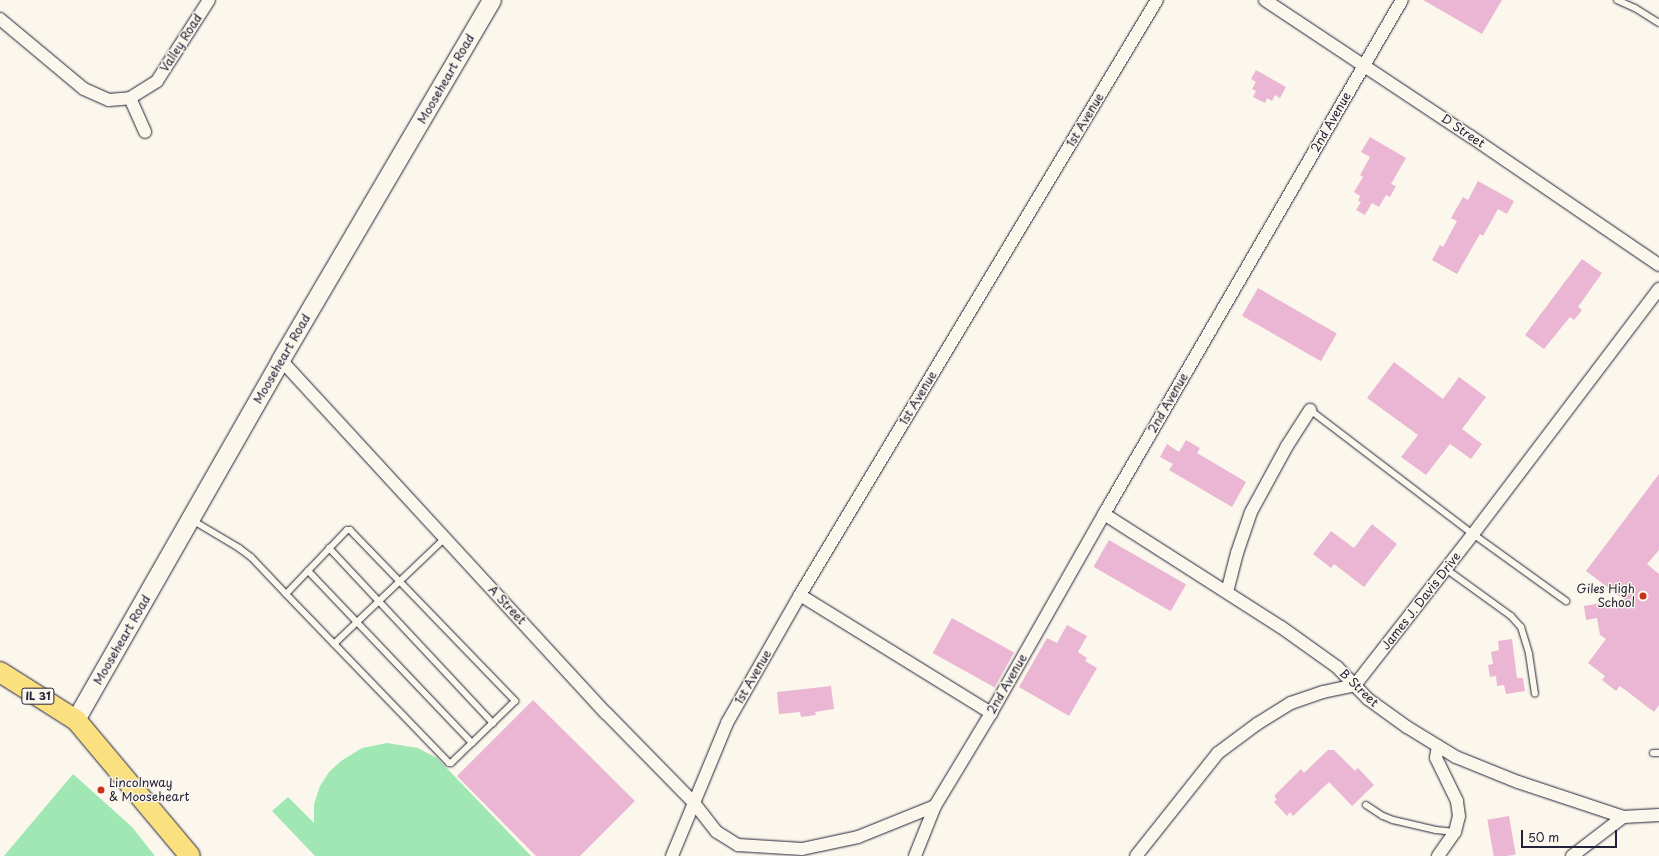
<!DOCTYPE html>
<style>
body{margin:0}
#map{position:relative;width:1659px;height:856px;overflow:hidden;background:#fbf7ec;font-family:"Playpen Sans",sans-serif}
div>[style]{position:absolute}
[style*='--x']{left:calc(var(--x)*1px);top:calc(var(--y)*1px);width:calc(var(--w)*1px);rotate:calc(var(--a)*1deg)}
.green>*{inset:0;background:#a0e7b4}
.building>*{inset:0;background:#eab6d4;transform-origin:0 0}
.roads{filter:drop-shadow(0 0 1px #22223b) drop-shadow(0 0 1px #22223b)}
.service>*{height:6px;margin:-3px;padding:0 3px;transform-origin:3px;border-radius:3px;background:#fbf7ec}
.minor>*{height:12px;margin:-6px;padding:0 6px;transform-origin:6px;border-radius:6px;background:#fbf7ec}
.secondary>*{height:18px;margin:-9px;padding:0 9px;transform-origin:9px;border-radius:9px;background:#fbf7ec}
.primary>*{height:20px;margin:-10px;padding:0 10px;transform-origin:10px;border-radius:10px;background:#fbe080}
.dots>*{width:11px;height:11px;translate:-50% -50%;box-sizing:border-box;border:2px solid #fbf7ec;border-radius:50%}
span{translate:-50% -50%;white-space:nowrap;text-align:center;line-height:1.15;-webkit-text-stroke:3px #fbf7ec;paint-order:stroke}
.shield-label span{padding:1px 3px;background:#fbf7ec;border:1px solid;border-radius:3px;-webkit-text-stroke-width:0}
.shield-label{font-size:11px;color:#22223b;font-weight:700}
.street-label{font-size:12px;color:#22223b}
.poi-label{font-size:12px;color:#22223b}
.right{translate:-100% -50%;text-align:right}
.left{translate:0 -50%;text-align:left}
.scale{position:absolute;left:1521px;top:830px;width:96px;height:18px;box-sizing:border-box;border:2px solid #22223b;border-top:0;padding-left:5px;font-size:12px;line-height:14px;white-space:nowrap;color:#22223b;-webkit-text-stroke:3px #fbf7ec;paint-order:stroke}
</style>
<div id="map">
<div class="green">
<i style="clip-path:polygon(387px 743px,418px 748px,437px 758px,531px 856px,315px 856px,272px 811px,288px 797px,314px 823px,314px 804px,320px 786px,329px 772px,341px 761px,362px 748px)"></i>
<i style="clip-path:polygon(73px 774px,132px 827px,155px 856px,4px 856px)"></i>
</div>
<div class="building">
<i style="clip-path:polygon(1423px 0,1502px 0,1482px 34px)"></i>
<i style="clip-path:polygon(1256px 70px,1286px 87px,1280px 98px,1275px 95px,1272px 101px,1267px 98px,1265px 103px,1253px 97px,1256px 91px,1252px 89px,1256px 82px,1251px 79px)"></i>
<i style="clip-path:polygon(1370px 137px,1406px 158px,1391px 184px,1396px 186px,1390px 197px,1386px 195px,1379px 207px,1372px 203px,1365px 215px,1356px 210px,1361px 202px,1358px 201px,1360px 196px,1354px 192px,1363px 177px,1360px 175px,1370px 157px,1361px 152px)"></i>
<i style="clip-path:polygon(1478px 181px,1514px 201px,1507px 214px,1498px 209px,1483px 236px,1480px 234px,1457px 274px,1432px 260px,1440px 245px,1443px 247px,1457px 221px,1451px 218px,1463px 197px,1468px 200px)"></i>
<i style="clip-path:polygon(1582px 259px,1602px 273px,1578px 307px,1582px 310px,1574px 320px,1570px 317px,1544px 349px,1525px 335px)"></i>
<i style="left:1258px;top:288px;width:91px;height:32px;rotate:30deg"></i>
<i style="clip-path:polygon(1394px 362px,1443px 399px,1459px 377px,1486px 397px,1462px 429px,1482px 444px,1471px 459px,1450px 444px,1426px 475px,1401px 457px,1418px 435px,1367px 398px)"></i>
<i style="clip-path:polygon(1186px 440px,1200px 448px,1197px 453px,1246px 482px,1232px 507px,1169px 470px,1173px 464px,1160px 457px,1167px 444px,1179px 452px)"></i>
<i style="clip-path:polygon(1659px 474px,1659px 550px,1647px 564px,1659px 574px,1659px 705px,1654px 712px,1620px 686px,1616px 691px,1602px 680px,1605px 676px,1588px 663px,1606px 639px,1600px 635px,1597px 618px,1586px 620px,1584px 606px,1623px 599px,1586px 571px)"></i>
<i style="clip-path:polygon(1372px 524px,1397px 544px,1364px 587px,1334px 564px,1331px 568px,1313px 554px,1331px 531px,1354px 548px)"></i>
<i style="left:1109px;top:540px;width:89px;height:31px;rotate:30deg"></i>
<i style="left:952px;top:618px;width:71px;height:40px;rotate:29deg"></i>
<i style="clip-path:polygon(1067px 625px,1087px 636px,1078px 652px,1087px 658px,1085px 661px,1097px 668px,1069px 716px,1019px 687px,1047px 638px,1057px 643px)"></i>
<i style="clip-path:polygon(1512px 639px,1517px 678px,1523px 678px,1525px 691px,1506px 694px,1504px 685px,1497px 686px,1496px 676px,1490px 677px,1488px 665px,1493px 664px,1491px 652px,1499px 650px,1498px 641px)"></i>
<i style="clip-path:polygon(831px 686px,834px 709px,815px 712px,816px 715px,801px 717px,800px 712px,779px 714px,777px 692px)"></i>
<i style="clip-path:polygon(533px 700px,635px 801px,580px 856px,536px 856px,457px 776px)"></i>
<i style="clip-path:polygon(1328px 750px,1334px 750px,1355px 771px,1358px 768px,1374px 785px,1352px 806px,1329px 782px,1293px 816px,1290px 812px,1287px 816px,1274px 802px,1277px 799px,1274px 796px,1301px 769px,1304px 773px)"></i>
<i style="left:1509px;top:816px;width:39px;height:22px;rotate:80deg"></i>
</div>
<div class="roads">
<div class="service">
<i style="--x:1617;--y:0;--w:20;--a:24"></i>
<i style="--x:1635;--y:8;--w:28;--a:32"></i>
<i style="--x:1310;--y:410;--w:205;--a:37.3"></i>
<i style="--x:1473;--y:534;--w:115;--a:35.8"></i>
<i style="--x:192;--y:520;--w:55;--a:30.8"></i>
<i style="--x:239;--y:548;--w:15;--a:37"></i>
<i style="--x:251;--y:557;--w:51;--a:46.6"></i>
<i style="--x:286;--y:594;--w:88;--a:-46.4"></i>
<i style="--x:347;--y:530;--w:3;--a:0"></i>
<i style="--x:350;--y:530;--w:238;--a:46"></i>
<i style="--x:515;--y:701;--w:60;--a:135.7"></i>
<i style="--x:329;--y:548;--w:240;--a:46.9"></i>
<i style="--x:1446;--y:569;--w:80;--a:35.9"></i>
<i style="--x:1511;--y:616;--w:15;--a:48"></i>
<i style="--x:1521;--y:627;--w:28;--a:73"></i>
<i style="--x:1529;--y:654;--w:40;--a:81.5"></i>
<i style="--x:286;--y:594;--w:235;--a:46"></i>
<i style="--x:449;--y:763;--w:2;--a:0"></i>
<i style="--x:451;--y:763;--w:29;--a:-44"></i>
<i style="--x:472;--y:743;--w:238;--a:-133.6"></i>
<i style="--x:334;--y:644;--w:153;--a:-43.7"></i>
<i style="--x:1653;--y:753;--w:6;--a:0"></i>
<i style="--x:1366;--y:805;--w:20;--a:33"></i>
<i style="--x:1383;--y:816;--w:11;--a:22"></i>
<i style="--x:1393;--y:820;--w:44;--a:13.1"></i>
<i style="--x:1436;--y:830;--w:19;--a:6"></i>
</div>
<div class="minor">
<i style="--x:1265;--y:0;--w:246;--a:33.6"></i>
<i style="--x:1470;--y:136;--w:229;--a:34.3"></i>
<i style="--x:0;--y:19;--w:109;--a:39.8"></i>
<i style="--x:84;--y:89;--w:27;--a:24"></i>
<i style="--x:109;--y:100;--w:21;--a:-5"></i>
<i style="--x:130;--y:98;--w:32;--a:-32"></i>
<i style="--x:157;--y:81;--w:96;--a:-57.3"></i>
<i style="--x:130;--y:98;--w:37;--a:66"></i>
<i style="--x:281;--y:360;--w:480;--a:47.4"></i>
<i style="--x:606;--y:713;--w:126;--a:45.6"></i>
<i style="--x:694;--y:803;--w:37;--a:52"></i>
<i style="--x:717;--y:832;--w:25;--a:32"></i>
<i style="--x:738;--y:845;--w:64;--a:3.6"></i>
<i style="--x:802;--y:849;--w:57;--a:-12.1"></i>
<i style="--x:858;--y:837;--w:83;--a:-21.9"></i>
<i style="--x:1104;--y:514;--w:210;--a:32.6"></i>
<i style="--x:1281;--y:627;--w:69;--a:35.5"></i>
<i style="--x:1337;--y:667;--w:45;--a:45.9"></i>
<i style="--x:1368;--y:699;--w:48;--a:35.7"></i>
<i style="--x:1407;--y:727;--w:57;--a:31.5"></i>
<i style="--x:1456;--y:757;--w:67;--a:22"></i>
<i style="--x:1518;--y:782;--w:111;--a:18.4"></i>
<i style="--x:1623;--y:817;--w:36;--a:-3"></i>
<i style="--x:1227;--y:592;--w:40;--a:-75.6"></i>
<i style="--x:1237;--y:553;--w:43;--a:-71.1"></i>
<i style="--x:1251;--y:512;--w:75;--a:-61.4"></i>
<i style="--x:1287;--y:446;--w:43;--a:-57.4"></i>
<i style="--x:800;--y:595;--w:225;--a:31.7"></i>
<i style="--x:672;--y:856;--w:144;--a:-67.5"></i>
<i style="--x:727;--y:723;--w:147;--a:-60.3"></i>
<i style="--x:800;--y:595;--w:694;--a:-59.04"></i>
<i style="--x:915;--y:856;--w:54;--a:-68.2"></i>
<i style="--x:935;--y:806;--w:109;--a:-58.9"></i>
<i style="--x:991;--y:713;--w:229;--a:-60.4"></i>
<i style="--x:1104;--y:514;--w:594;--a:-59.9"></i>
<i style="--x:1136;--y:856;--w:132;--a:-51.5"></i>
<i style="--x:1218;--y:753;--w:49;--a:-36.6"></i>
<i style="--x:1257;--y:724;--w:40;--a:-32"></i>
<i style="--x:1291;--y:703;--w:34;--a:-19"></i>
<i style="--x:1323;--y:692;--w:33;--a:-12"></i>
<i style="--x:1355;--y:685;--w:192;--a:-52"></i>
<i style="--x:1473;--y:534;--w:308;--a:-52.8"></i>
<i style="--x:1438;--y:856;--w:29;--a:-55"></i>
<i style="--x:1455;--y:832;--w:16;--a:-76"></i>
<i style="--x:1459;--y:816;--w:15;--a:-98"></i>
<i style="--x:1457;--y:801;--w:48;--a:-116"></i>
<i style="--x:1436;--y:758;--w:12;--a:-81"></i>
<i style="--x:1572;--y:856;--w:64;--a:-37.4"></i>
</div>
<div class="secondary">
<i style="--x:76;--y:720;--w:414;--a:-60.3"></i>
<i style="--x:281;--y:360;--w:417;--a:-59.6"></i>
</div>
<div class="primary">
<i style="--x:0;--y:672;--w:90;--a:32.3"></i>
<i style="--x:76;--y:720;--w:177;--a:50"></i>
</div>
</div>
<div class="dots">
<i style="left:1643px;top:596px;background:#c8321e"></i>
<i style="left:101px;top:790px;background:#c8321e"></i>
</div>
<div class="shield-label">
<span style="left:38px;top:696px">IL 31</span>
</div>
<div class="street-label">
<span style="left:181px;top:43px;rotate:-57deg">Valley Road</span>
<span style="left:446px;top:79px;rotate:-60deg">Mooseheart Road</span>
<span style="left:1085px;top:120px;rotate:-59deg">1st Avenue</span>
<span style="left:1331px;top:122px;rotate:-60deg">2nd Avenue</span>
<span style="left:1463px;top:131px;rotate:34deg">D Street</span>
<span style="left:282px;top:359px;rotate:-60deg">Mooseheart Road</span>
<span style="left:918px;top:398px;rotate:-59deg">1st Avenue</span>
<span style="left:1168px;top:403px;rotate:-60deg">2nd Avenue</span>
<span style="left:1421px;top:601px;rotate:-52deg">James J. Davis Drive</span>
<span style="left:507px;top:605px;rotate:47deg">A Street</span>
<span style="left:122px;top:640px;rotate:-60deg">Mooseheart Road</span>
<span style="left:753px;top:677px;rotate:-60deg">1st Avenue</span>
<span style="left:1007px;top:684px;rotate:-60deg">2nd Avenue</span>
<span style="left:1359px;top:688px;rotate:44deg">B Street</span>
</div>
<div class="poi-label">
<span class="right" style="left:1635px;top:596px">Giles High<br>School</span>
<span class="left" style="left:109px;top:790px">Lincolnway<br>&amp; Mooseheart</span>
</div>
<div class="scale">50 m</div>
</div>
